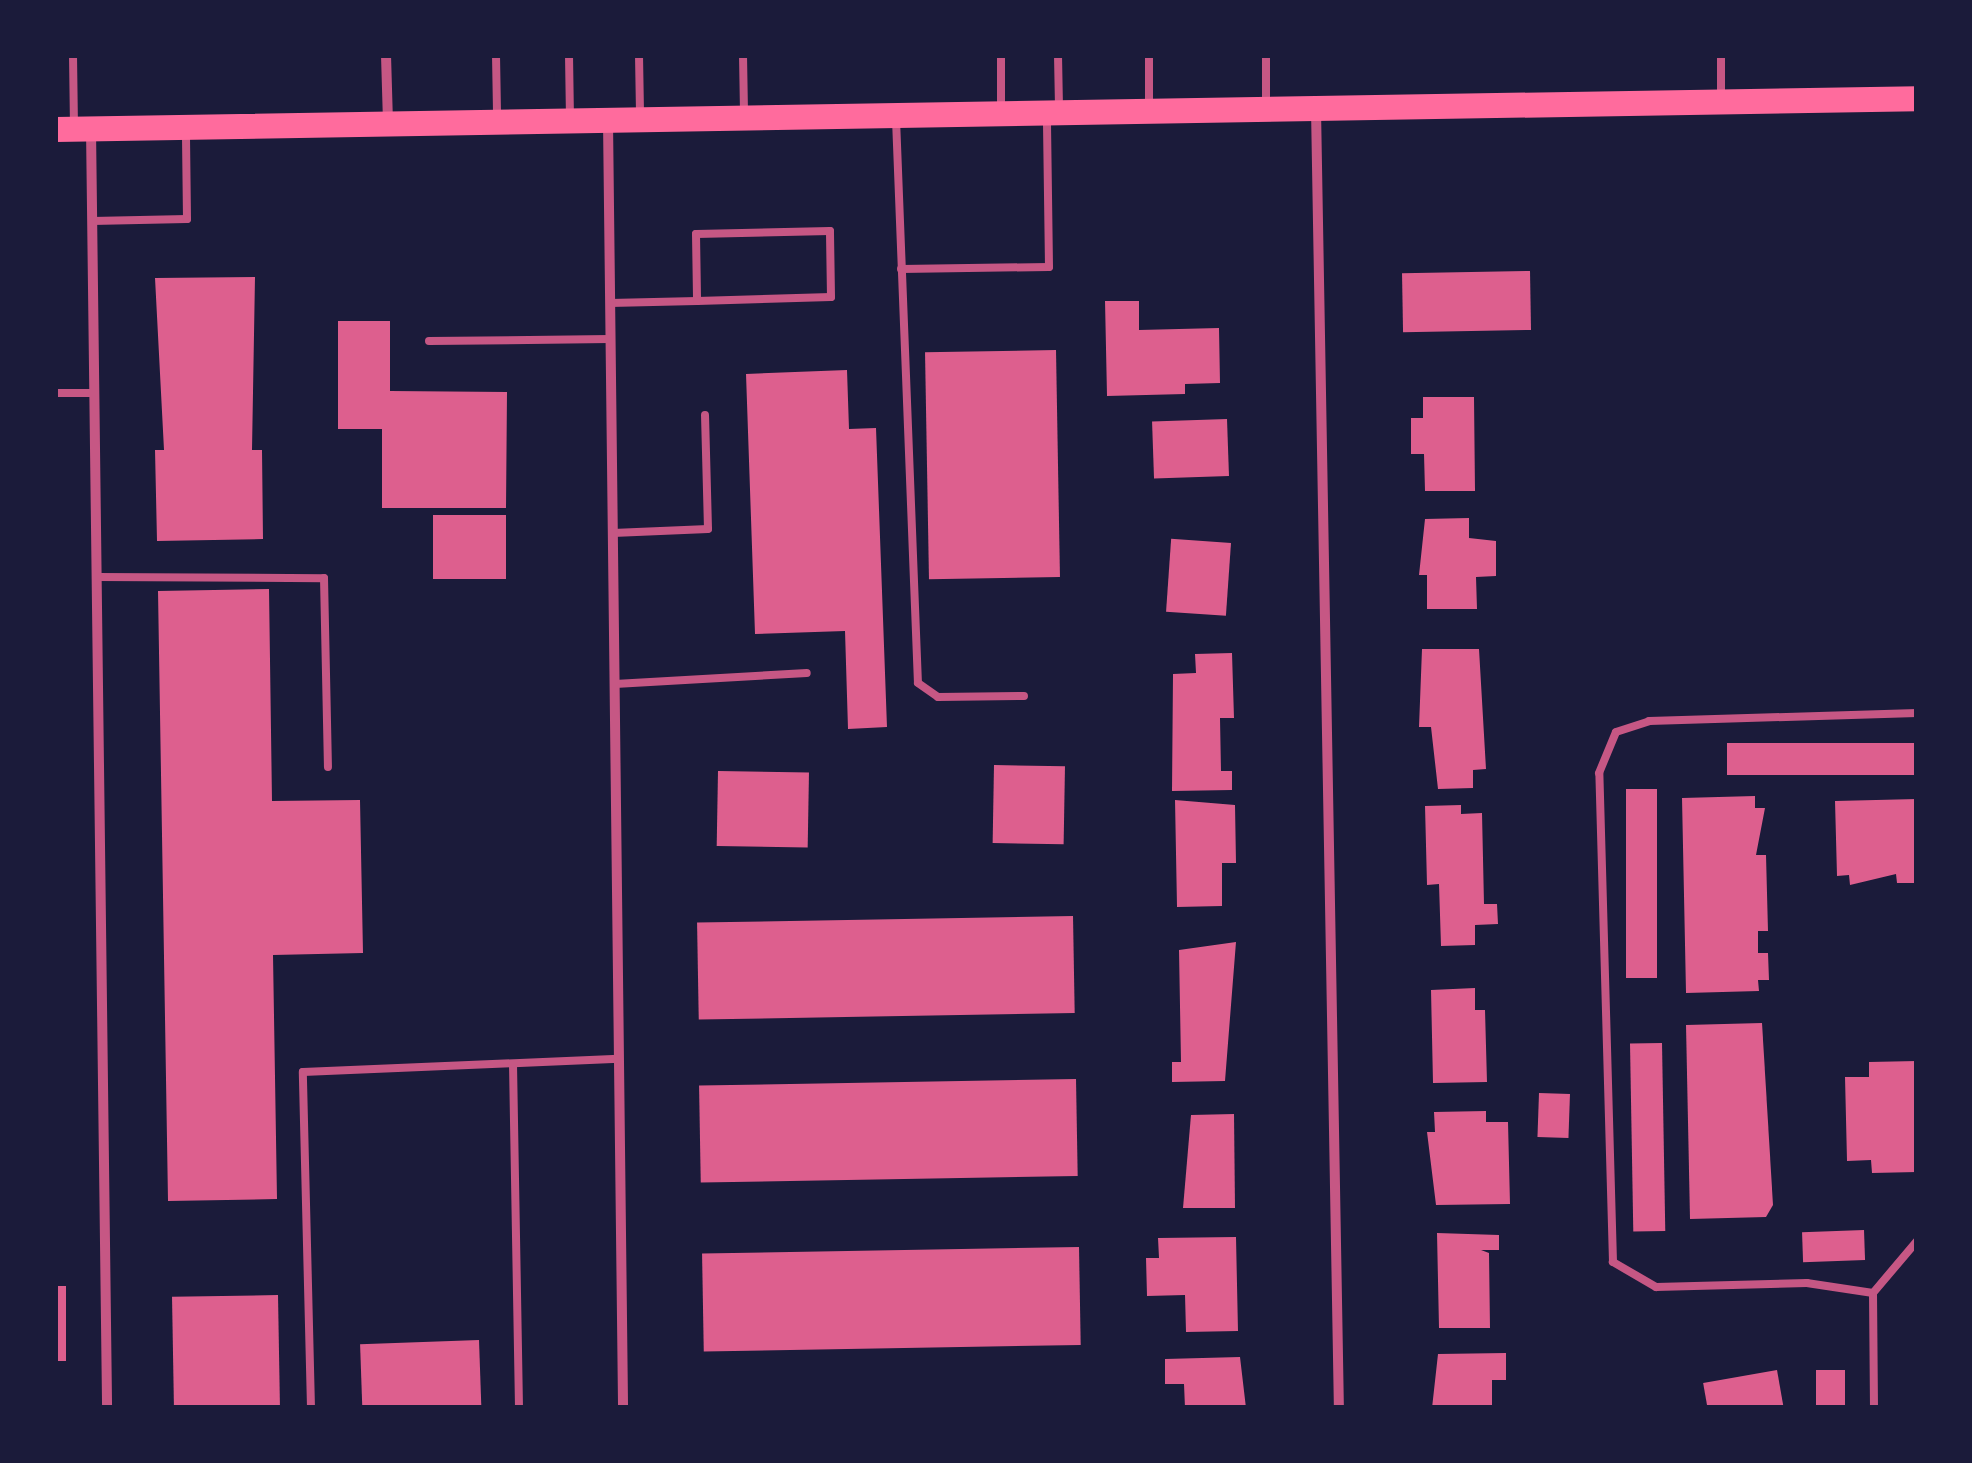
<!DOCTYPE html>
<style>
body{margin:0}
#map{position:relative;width:1972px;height:1463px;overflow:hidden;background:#1b1b3a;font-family:"Work Sans",sans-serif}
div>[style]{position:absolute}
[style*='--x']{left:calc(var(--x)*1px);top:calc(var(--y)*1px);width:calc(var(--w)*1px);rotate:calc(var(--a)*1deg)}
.building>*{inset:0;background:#dd5f8e;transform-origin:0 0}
.service>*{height:8px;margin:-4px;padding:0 4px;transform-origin:4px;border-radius:4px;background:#c65784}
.minor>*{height:10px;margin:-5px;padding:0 5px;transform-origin:5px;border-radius:5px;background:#c65784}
.primary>*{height:25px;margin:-12.5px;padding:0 12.5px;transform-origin:12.5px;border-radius:12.5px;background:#ff6b9d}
span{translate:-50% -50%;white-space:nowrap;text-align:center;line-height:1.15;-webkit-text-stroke:9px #1b1b3a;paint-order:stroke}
.frame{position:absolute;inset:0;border:58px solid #1b1b3a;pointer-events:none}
</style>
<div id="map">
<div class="building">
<i style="left:1530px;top:271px;width:59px;height:128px;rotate:89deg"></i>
<i style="clip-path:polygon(255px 277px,252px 450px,262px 450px,263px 539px,157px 541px,155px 450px,164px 450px,155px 278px)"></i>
<i style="clip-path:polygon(1105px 301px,1139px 301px,1139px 330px,1219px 328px,1220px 383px,1185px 384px,1185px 394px,1107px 396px)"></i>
<i style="clip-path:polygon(338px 321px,390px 321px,390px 391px,507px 392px,506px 508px,382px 508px,382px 429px,338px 429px)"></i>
<i style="left:1056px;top:350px;width:227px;height:131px;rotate:89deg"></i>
<i style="clip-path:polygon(847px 370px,849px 429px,876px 428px,887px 727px,848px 729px,845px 631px,755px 634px,746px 374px)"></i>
<i style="clip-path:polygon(1423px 397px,1474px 397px,1475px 491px,1425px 491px,1424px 454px,1411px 454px,1411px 418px,1423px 418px)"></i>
<i style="left:1227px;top:419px;width:57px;height:75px;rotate:88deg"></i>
<i style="left:433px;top:515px;width:73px;height:64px"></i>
<i style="clip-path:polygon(1469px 518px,1469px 538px,1496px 541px,1496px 576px,1476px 577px,1477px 609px,1427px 609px,1427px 575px,1419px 575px,1425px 519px)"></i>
<i style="left:1231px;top:543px;width:73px;height:60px;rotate:94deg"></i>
<i style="clip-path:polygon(269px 589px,272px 801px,360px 800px,363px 953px,273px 955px,277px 1199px,168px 1201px,158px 591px)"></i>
<i style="clip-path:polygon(1422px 649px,1479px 649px,1486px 769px,1473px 770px,1473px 788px,1438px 789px,1431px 727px,1419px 727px)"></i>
<i style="clip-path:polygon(1232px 653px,1234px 718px,1220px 718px,1221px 771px,1232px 771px,1232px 790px,1172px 791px,1173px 674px,1196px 673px,1195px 654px)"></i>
<i style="left:1917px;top:743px;width:32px;height:190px;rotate:90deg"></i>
<i style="left:994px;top:765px;width:71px;height:78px;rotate:1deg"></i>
<i style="left:718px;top:771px;width:91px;height:75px;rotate:1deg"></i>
<i style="left:1626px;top:789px;width:31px;height:189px"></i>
<i style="clip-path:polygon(1755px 796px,1755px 808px,1765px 808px,1756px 855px,1766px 855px,1768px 931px,1758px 931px,1758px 953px,1768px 953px,1769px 980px,1758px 980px,1759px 991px,1686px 993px,1682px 798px)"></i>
<i style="clip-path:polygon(1917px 799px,1917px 883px,1897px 883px,1896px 874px,1850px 885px,1849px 875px,1837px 876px,1835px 801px)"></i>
<i style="clip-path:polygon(1175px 800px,1235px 805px,1236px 863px,1222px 863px,1222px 906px,1177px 907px)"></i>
<i style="clip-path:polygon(1461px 805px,1461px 814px,1482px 813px,1484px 904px,1497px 904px,1498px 924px,1475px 925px,1475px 945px,1441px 946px,1439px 884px,1427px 885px,1425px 806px)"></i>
<i style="left:1073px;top:916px;width:97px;height:376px;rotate:89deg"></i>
<i style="clip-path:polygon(1236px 942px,1225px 1081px,1172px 1082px,1172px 1062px,1181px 1062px,1179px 950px)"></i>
<i style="clip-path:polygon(1475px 988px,1475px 1010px,1485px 1010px,1487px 1082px,1433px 1083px,1431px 990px)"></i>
<i style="clip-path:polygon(1762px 1023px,1773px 1205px,1766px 1217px,1690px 1219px,1686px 1025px)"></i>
<i style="left:1662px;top:1043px;width:188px;height:32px;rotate:89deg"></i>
<i style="clip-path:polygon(1917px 1061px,1917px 1172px,1872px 1173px,1871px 1160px,1847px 1161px,1845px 1077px,1869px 1077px,1869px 1062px)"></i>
<i style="left:1076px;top:1079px;width:97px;height:377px;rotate:89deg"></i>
<i style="left:1539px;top:1093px;width:31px;height:44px;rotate:2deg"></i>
<i style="clip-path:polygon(1486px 1111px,1486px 1122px,1508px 1122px,1510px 1204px,1436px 1205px,1427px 1132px,1435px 1132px,1434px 1112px)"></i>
<i style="clip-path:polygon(1234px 1114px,1235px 1208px,1183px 1208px,1191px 1115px)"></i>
<i style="left:1864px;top:1230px;width:30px;height:62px;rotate:88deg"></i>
<i style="clip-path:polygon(1437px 1233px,1499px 1235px,1499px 1250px,1481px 1250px,1489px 1253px,1490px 1328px,1439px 1328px)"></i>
<i style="clip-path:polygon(1236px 1237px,1238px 1331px,1186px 1332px,1185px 1295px,1147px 1296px,1146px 1258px,1159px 1258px,1158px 1238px)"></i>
<i style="left:1079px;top:1247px;width:98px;height:377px;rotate:89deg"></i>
<i style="left:55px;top:1286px;width:11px;height:75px"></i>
<i style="left:278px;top:1295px;width:113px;height:106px;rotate:89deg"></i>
<i style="left:479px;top:1340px;width:68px;height:119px;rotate:88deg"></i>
<i style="clip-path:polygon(1506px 1353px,1506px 1380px,1492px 1380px,1492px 1408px,1432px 1408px,1438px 1354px)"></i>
<i style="clip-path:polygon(1240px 1357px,1246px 1408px,1185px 1408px,1184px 1384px,1165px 1384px,1165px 1359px)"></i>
<i style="left:1777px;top:1370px;width:39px;height:75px;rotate:80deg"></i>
<i style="left:1816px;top:1370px;width:29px;height:38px"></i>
</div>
<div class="service">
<i style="--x:73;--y:55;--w:70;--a:89.2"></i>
<i style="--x:496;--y:55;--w:60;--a:89"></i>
<i style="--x:569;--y:55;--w:61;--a:89.1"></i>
<i style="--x:639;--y:55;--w:59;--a:89"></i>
<i style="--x:743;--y:55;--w:60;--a:89"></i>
<i style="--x:1001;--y:55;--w:54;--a:90"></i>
<i style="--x:1058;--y:55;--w:50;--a:88.9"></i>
<i style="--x:1149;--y:55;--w:51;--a:90"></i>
<i style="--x:1721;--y:55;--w:42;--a:90"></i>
<i style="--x:1266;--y:105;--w:50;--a:-90"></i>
<i style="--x:896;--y:119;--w:564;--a:87.77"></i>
<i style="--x:918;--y:683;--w:24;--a:35"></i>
<i style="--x:938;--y:697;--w:86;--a:-0.7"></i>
<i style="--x:92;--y:221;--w:95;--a:-1.2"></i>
<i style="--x:187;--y:219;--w:85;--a:-90.7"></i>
<i style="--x:901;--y:269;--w:148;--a:-0.8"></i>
<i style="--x:1049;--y:267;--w:152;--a:-90.8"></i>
<i style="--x:610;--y:303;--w:87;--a:-1.3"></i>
<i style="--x:697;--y:301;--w:134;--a:-1.7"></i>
<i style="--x:831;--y:297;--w:66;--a:-90.9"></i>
<i style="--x:830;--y:231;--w:134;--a:178.7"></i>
<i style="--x:696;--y:234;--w:67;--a:89.1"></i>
<i style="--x:429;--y:341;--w:181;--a:-0.6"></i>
<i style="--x:55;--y:393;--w:39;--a:0"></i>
<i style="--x:613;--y:533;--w:95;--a:-2.4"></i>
<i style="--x:708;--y:529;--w:114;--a:-91.5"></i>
<i style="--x:96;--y:577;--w:228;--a:0.3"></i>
<i style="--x:324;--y:578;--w:189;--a:88.8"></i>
<i style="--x:615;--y:684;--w:192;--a:-3.3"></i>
<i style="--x:513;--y:1064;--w:344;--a:89"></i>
<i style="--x:1873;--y:1293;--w:67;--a:-171.4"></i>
<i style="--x:1807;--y:1283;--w:151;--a:178.5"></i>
<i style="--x:1656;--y:1287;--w:50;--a:-149.8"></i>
<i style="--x:1613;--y:1262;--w:489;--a:-91.6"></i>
<i style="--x:1599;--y:773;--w:44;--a:-67.5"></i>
<i style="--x:1616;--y:732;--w:35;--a:-18"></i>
<i style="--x:1649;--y:721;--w:268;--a:-1.7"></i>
<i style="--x:311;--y:1408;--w:336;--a:-91.4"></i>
<i style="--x:303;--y:1072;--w:316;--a:-2.4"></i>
<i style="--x:1874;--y:1408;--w:115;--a:-90.5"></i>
<i style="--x:1873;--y:1293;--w:68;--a:-49.8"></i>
</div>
<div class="minor">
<i style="--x:386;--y:55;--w:68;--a:88.3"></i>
<i style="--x:1316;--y:109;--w:1299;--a:88.99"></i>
<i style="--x:608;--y:121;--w:1287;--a:89.33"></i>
<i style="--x:91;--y:129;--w:1279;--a:89.28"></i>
</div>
<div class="primary">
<i style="--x:55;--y:129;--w:1862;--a:-0.95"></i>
</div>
<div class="frame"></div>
</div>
